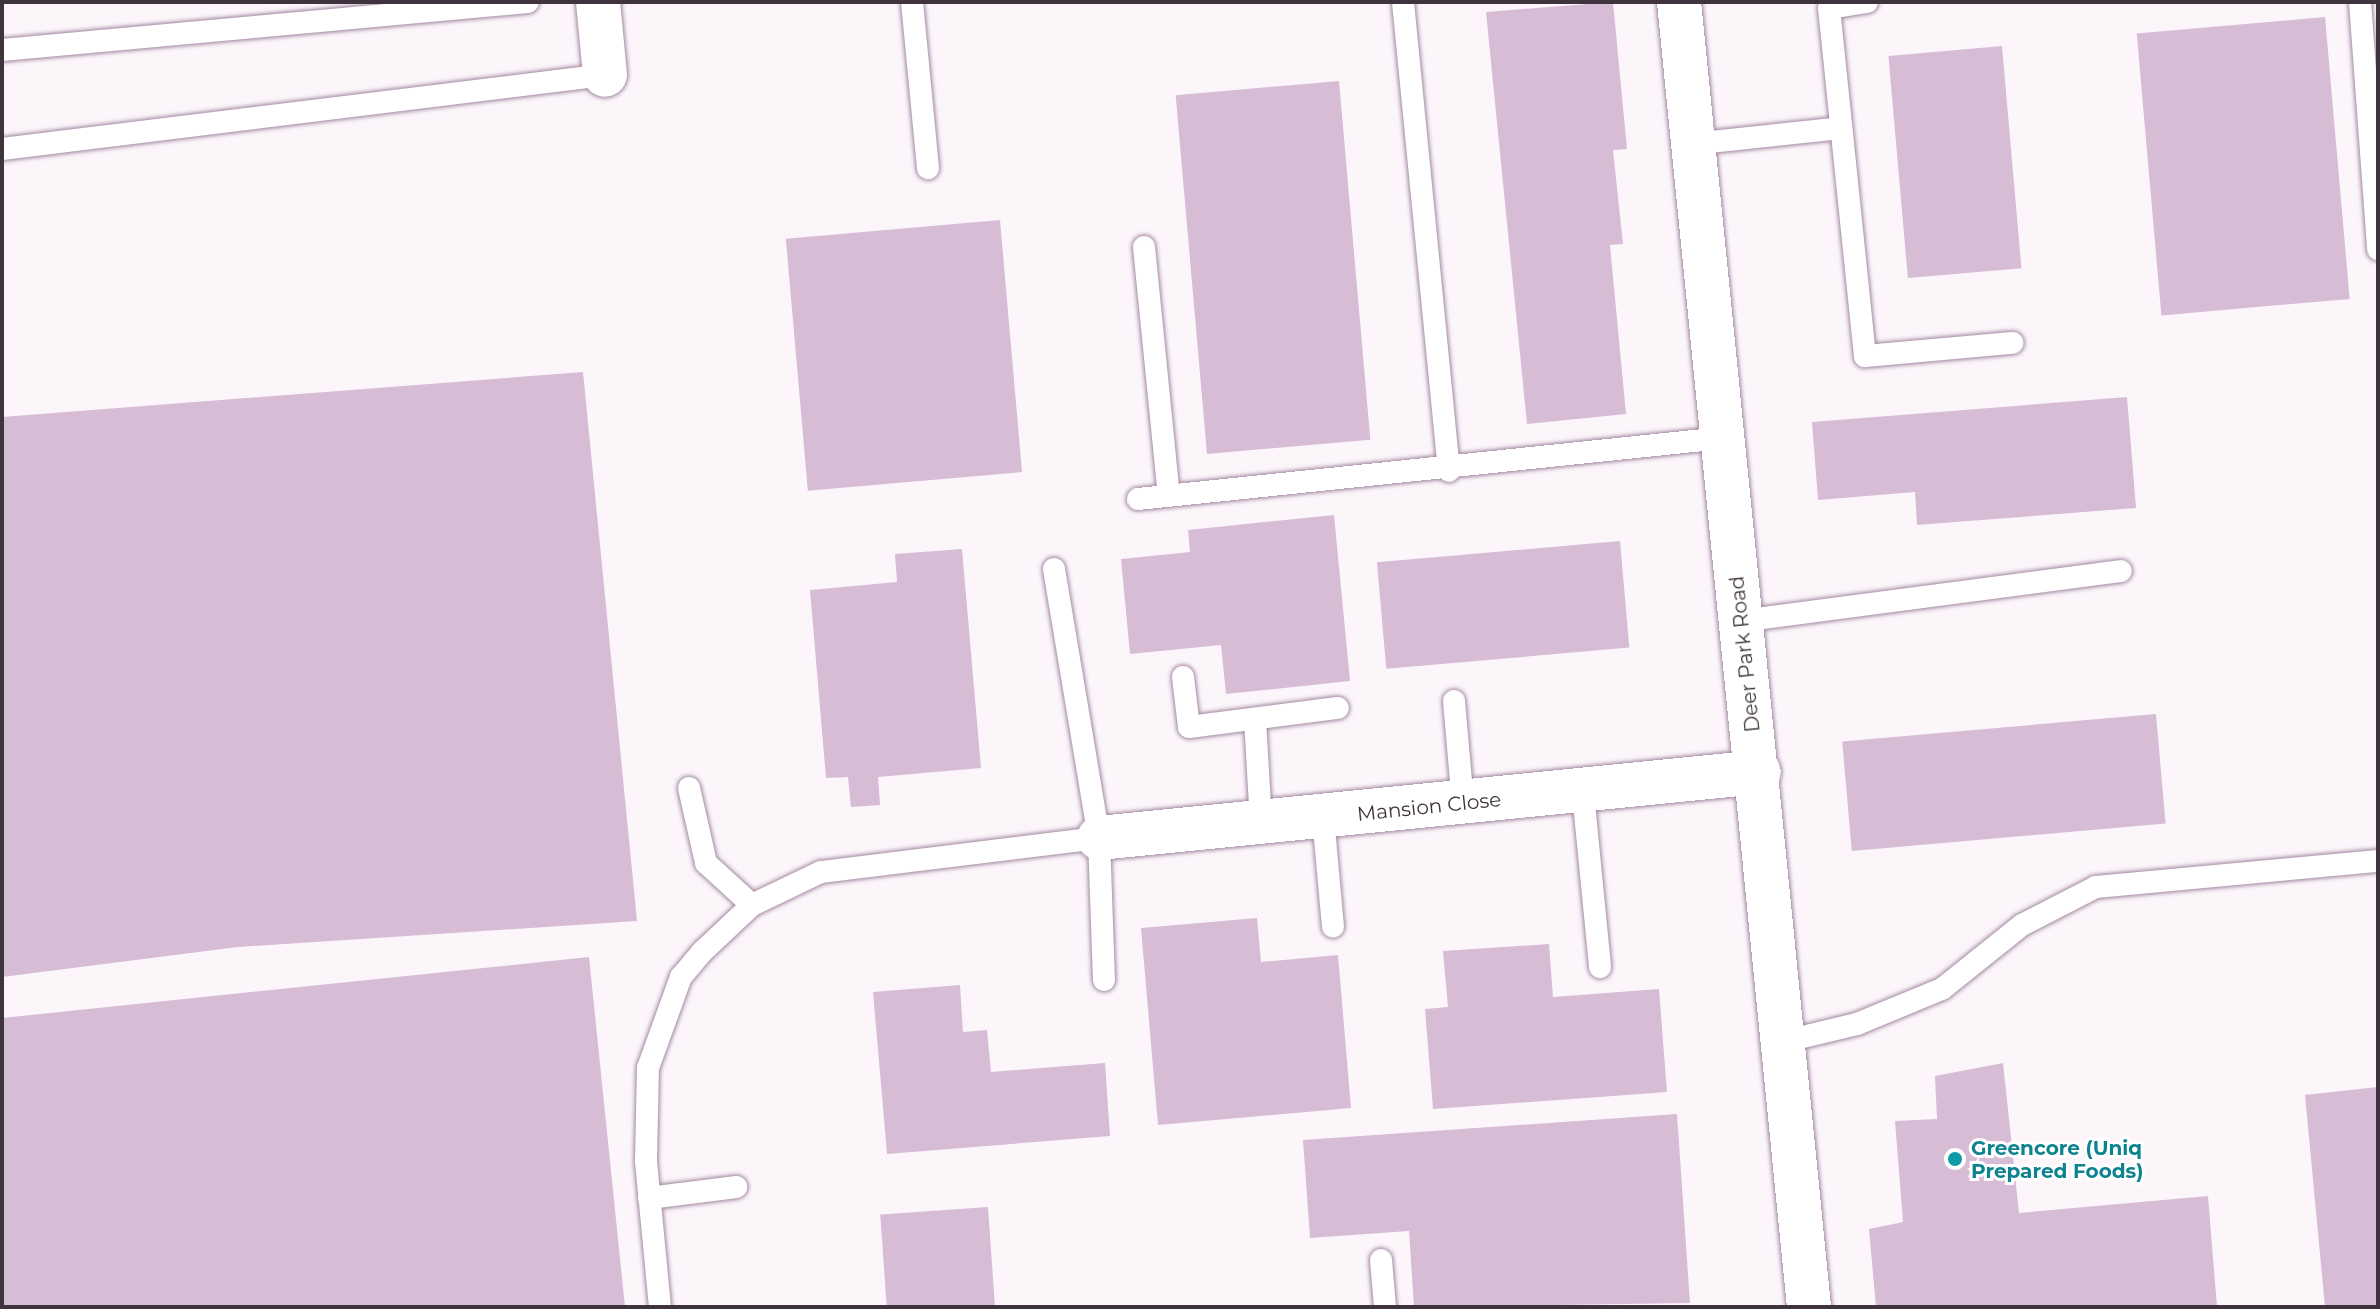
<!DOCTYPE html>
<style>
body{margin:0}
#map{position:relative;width:2380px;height:1309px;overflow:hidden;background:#fcf6fb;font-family:Montserrat,sans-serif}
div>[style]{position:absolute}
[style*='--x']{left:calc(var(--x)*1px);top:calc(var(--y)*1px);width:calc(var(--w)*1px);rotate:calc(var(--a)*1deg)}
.building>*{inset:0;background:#d7bcd6;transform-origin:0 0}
.roads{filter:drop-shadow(0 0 2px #a389a2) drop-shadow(0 0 2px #a389a2)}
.lane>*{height:22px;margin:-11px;padding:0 11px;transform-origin:11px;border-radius:11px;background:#fff}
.street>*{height:44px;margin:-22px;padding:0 22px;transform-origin:22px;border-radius:22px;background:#fff}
.dots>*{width:22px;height:22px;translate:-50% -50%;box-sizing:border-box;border:4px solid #fff;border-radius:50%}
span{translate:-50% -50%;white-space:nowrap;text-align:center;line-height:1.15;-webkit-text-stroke:6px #fff;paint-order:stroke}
.street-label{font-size:20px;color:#3f343e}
.culture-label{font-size:20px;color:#0d838f;font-weight:700}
.left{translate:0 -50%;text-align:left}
.frame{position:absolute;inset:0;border:4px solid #3f343e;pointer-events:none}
</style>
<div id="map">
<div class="building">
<i style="clip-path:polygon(1613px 2px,1627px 149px,1613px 150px,1623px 244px,1610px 245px,1626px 414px,1527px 424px,1486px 12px)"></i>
<i style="left:2325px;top:17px;width:283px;height:189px;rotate:85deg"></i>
<i style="left:2002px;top:46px;width:223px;height:114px;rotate:85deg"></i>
<i style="left:1339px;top:81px;width:360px;height:164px;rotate:85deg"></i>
<i style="left:1000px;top:220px;width:253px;height:215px;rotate:85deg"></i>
<i style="clip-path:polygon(583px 372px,637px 921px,238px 947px,2px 977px,2px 417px)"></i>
<i style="clip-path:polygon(2127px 397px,2136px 508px,1917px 525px,1915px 492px,1818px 500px,1812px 422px)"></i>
<i style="clip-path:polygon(1334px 515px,1350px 681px,1226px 694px,1221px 645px,1130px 654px,1121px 559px,1190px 552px,1188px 530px)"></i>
<i style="left:1620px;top:541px;width:107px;height:244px;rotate:85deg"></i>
<i style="clip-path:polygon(962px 549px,981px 768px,878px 777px,880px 805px,851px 807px,848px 777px,826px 778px,810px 590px,897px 582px,895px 554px)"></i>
<i style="left:2156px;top:714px;width:110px;height:315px;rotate:85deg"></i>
<i style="clip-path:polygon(1257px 918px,1261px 962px,1338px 955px,1351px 1108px,1158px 1125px,1141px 928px)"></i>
<i style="clip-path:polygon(1549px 944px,1553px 997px,1659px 989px,1667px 1092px,1433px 1109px,1425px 1009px,1448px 1007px,1443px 951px)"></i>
<i style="clip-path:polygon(589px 957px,625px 1307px,2px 1307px,2px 1018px)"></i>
<i style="clip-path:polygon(960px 985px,963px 1032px,987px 1030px,991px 1072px,1105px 1063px,1110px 1136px,887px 1154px,873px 992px)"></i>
<i style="clip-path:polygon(2003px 1063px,2019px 1213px,2208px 1196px,2217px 1307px,1876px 1307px,1869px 1229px,1903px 1222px,1895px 1121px,1937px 1119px,1935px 1076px)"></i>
<i style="clip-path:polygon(2378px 1087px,2378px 1307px,2325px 1307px,2305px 1095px)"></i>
<i style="clip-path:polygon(1677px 1114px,1690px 1303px,1414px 1307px,1409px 1231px,1310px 1238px,1303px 1140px)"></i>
<i style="left:988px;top:1207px;width:100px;height:108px;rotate:86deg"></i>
</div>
<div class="roads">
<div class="lane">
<i style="--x:912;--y:2;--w:167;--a:84.5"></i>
<i style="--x:1403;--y:2;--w:471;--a:84.4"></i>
<i style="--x:1867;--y:2;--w:38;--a:171"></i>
<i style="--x:1829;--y:8;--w:350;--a:84.1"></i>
<i style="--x:1865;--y:356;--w:148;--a:-5.1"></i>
<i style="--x:2360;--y:2;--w:248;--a:85.8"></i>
<i style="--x:2;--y:50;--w:528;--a:-5.21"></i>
<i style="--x:1692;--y:144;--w:150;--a:-6.1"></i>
<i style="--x:2;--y:149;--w:608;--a:-7"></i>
<i style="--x:1144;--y:247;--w:250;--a:84.3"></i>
<i style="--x:1138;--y:499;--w:587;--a:-5.96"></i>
<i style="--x:1054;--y:569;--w:273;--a:80.5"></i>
<i style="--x:1099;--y:838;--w:142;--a:88"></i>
<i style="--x:1741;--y:621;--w:383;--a:-7.5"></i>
<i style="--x:1183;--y:677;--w:50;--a:83.2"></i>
<i style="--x:1189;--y:727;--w:150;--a:-7.3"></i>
<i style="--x:1454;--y:701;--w:102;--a:85"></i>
<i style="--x:1255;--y:719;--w:103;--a:86.7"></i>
<i style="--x:689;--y:788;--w:77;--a:77.2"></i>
<i style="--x:706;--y:863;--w:62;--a:42.4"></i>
<i style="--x:1583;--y:793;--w:175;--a:84.4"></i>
<i style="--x:1323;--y:817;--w:110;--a:84.8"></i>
<i style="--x:1782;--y:1042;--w:77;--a:-13.5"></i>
<i style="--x:1857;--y:1024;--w:92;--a:-22.4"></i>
<i style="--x:1942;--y:989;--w:102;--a:-38.7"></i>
<i style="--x:2022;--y:925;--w:83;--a:-27.2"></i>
<i style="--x:2096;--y:887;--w:283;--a:-5.3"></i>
<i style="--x:649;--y:1198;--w:88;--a:-7.2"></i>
<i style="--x:1381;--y:1260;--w:47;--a:85.1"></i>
<i style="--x:660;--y:1307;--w:147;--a:-95.5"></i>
<i style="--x:646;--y:1161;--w:93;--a:-88.8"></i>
<i style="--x:648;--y:1068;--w:97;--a:-70.1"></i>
<i style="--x:681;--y:977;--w:33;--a:-50"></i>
<i style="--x:702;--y:952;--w:69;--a:-43.2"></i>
<i style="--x:752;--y:905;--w:76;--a:-25.6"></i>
<i style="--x:821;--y:872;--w:280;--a:-7"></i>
</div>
<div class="street">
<i style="--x:598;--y:2;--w:73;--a:84.5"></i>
<i style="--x:1679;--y:2;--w:1311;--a:84.31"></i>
<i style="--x:1099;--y:838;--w:663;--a:-5.71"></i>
</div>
</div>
<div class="dots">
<i style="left:1955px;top:1159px;background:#0f9aa8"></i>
</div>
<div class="street-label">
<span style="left:1745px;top:654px;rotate:-96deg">Deer Park Road</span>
<span style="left:1429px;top:807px;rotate:-6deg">Mansion Close</span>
</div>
<div class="culture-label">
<span class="left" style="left:1971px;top:1160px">Greencore (Uniq<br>Prepared Foods)</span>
</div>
<div class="frame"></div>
</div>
